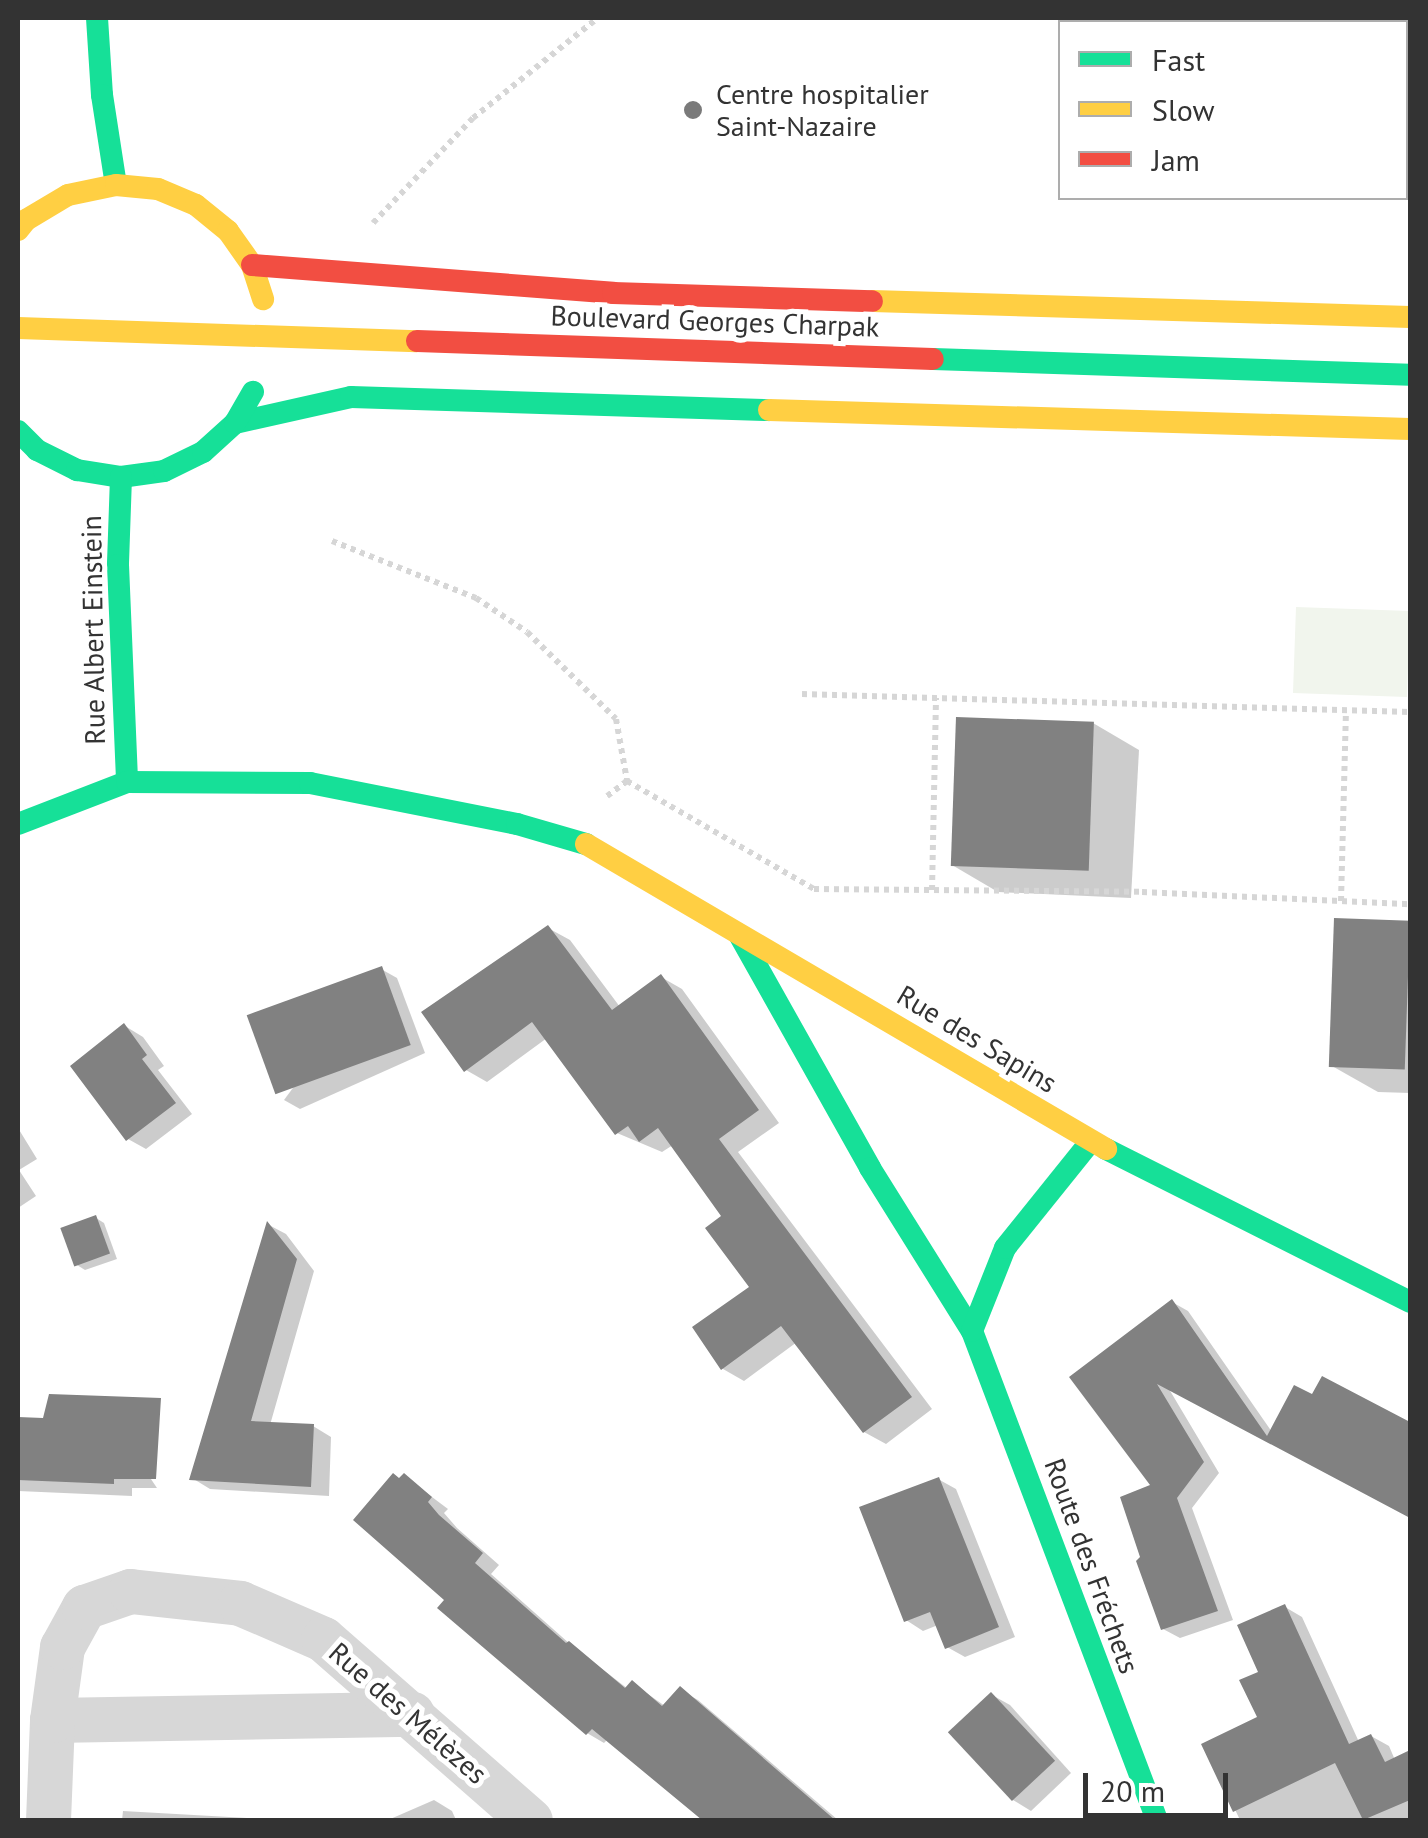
<!DOCTYPE html>
<meta charset="utf-8">
<style>
body{margin:0}
#map{position:relative;width:1428px;height:1838px;overflow:hidden;background:#fff;font-family:"PT Sans",sans-serif}
div>[style]{position:absolute}
[style*='--x']{left:calc(var(--x)*1px);top:calc(var(--y)*1px);width:calc(var(--w)*1px);rotate:calc(var(--a)*1deg)}
.green>*{inset:0;background:#f1f5ed;transform-origin:0 0}
.shadow>*{inset:0;background:#0003}
.building>*{inset:0;background:#818181;transform-origin:0 0}
.path>*{height:6px;margin-top:-3px;transform-origin:0;background:repeating-linear-gradient(90deg,#d6d6d6 0 5px,transparent 0 10px)}
.street>*{height:45px;margin:-22.5px;padding:0 22.5px;transform-origin:22.5px;border-radius:22.5px;background:#d7d7d7}
.fast>*{height:22px;margin:-11px;padding:0 11px;transform-origin:11px;border-radius:11px;background:#16e098}
.slow>*{height:22px;margin:-11px;padding:0 11px;transform-origin:11px;border-radius:11px;background:#ffcf43}
.jam>*{height:22px;margin:-11px;padding:0 11px;transform-origin:11px;border-radius:11px;background:#f24e42}
.dots>*{width:28px;height:28px;translate:-50% -50%;box-sizing:border-box;border:5px solid #fff;border-radius:50%}
span{translate:-50% -50%;white-space:nowrap;text-align:center;line-height:1.15;-webkit-text-stroke:10px #fff;paint-order:stroke}
.poi-label{font-size:28px;color:#333}
.left{translate:0 -50%;text-align:left}
.street-label{font-size:28px;color:#333}
.frame{position:absolute;inset:0;border:20px solid #333;pointer-events:none}
.legend{position:absolute;left:1058px;top:20px;width:350px;height:180px;box-sizing:border-box;background:#fff;border:2px solid #adadad;margin:0;padding:12px 18px;list-style:none;font-size:30px;color:#333}
.legend li{display:flex;align-items:center;gap:20px;height:50px}
.legend b{width:50px;border:2px solid #adadad}
.scale{position:absolute;left:1083px;top:1773px;width:145px;height:45px;box-sizing:border-box;border:5px solid #333;border-top:0;padding-left:12px;font-size:30px;line-height:35px;white-space:nowrap;color:#333;-webkit-text-stroke:8px #fff;paint-order:stroke}
</style>
<div id="map">
<div class="green">
<i style="left:1296px;top:607px;width:114px;height:86px;rotate:2deg"></i>
</div>
<div class="shadow">
<i style="clip-path:polygon(1093px 723px,1139px 750px,1131px 898px,998px 892px,952px 865px)"></i>
<i style="clip-path:polygon(1336px 921px,1410px 923px,1410px 1093px,1378px 1092px,1332px 1066px)"></i>
<i style="clip-path:polygon(548px 928px,570px 940px,620px 1007px,661px 977px,682px 989px,779px 1123px,738px 1152px,932px 1409px,886px 1444px,864px 1432px,797px 1342px,744px 1381px,723px 1369px,695px 1327px,752px 1288px,725px 1216px,673px 1145px,662px 1152px,617px 1133px,547px 1038px,487px 1082px,466px 1070px)"></i>
<i style="clip-path:polygon(381px 969px,397px 978px,425px 1053px,300px 1109px,284px 1100px)"></i>
<i style="clip-path:polygon(125px 1026px,143px 1037px,164px 1066px,158px 1070px,192px 1114px,146px 1149px,128px 1139px)"></i>
<i style="clip-path:polygon(18px 1128px,37px 1159px,19px 1170px,36px 1196px,18px 1208px)"></i>
<i style="clip-path:polygon(96px 1218px,104px 1223px,117px 1259px,85px 1270px,77px 1265px)"></i>
<i style="clip-path:polygon(269px 1225px,286px 1234px,314px 1271px,270px 1425px,313px 1426px,331px 1437px,329px 1496px,210px 1489px,192px 1478px)"></i>
<i style="clip-path:polygon(1172px 1302px,1188px 1311px,1272px 1432px,1313px 1397px,1323px 1379px,1410px 1425px,1410px 1516px,1169px 1389px,1219px 1473px,1192px 1508px,1233px 1620px,1180px 1638px,1163px 1629px,1143px 1558px,1154px 1486px,1073px 1378px)"></i>
<i style="clip-path:polygon(104px 1409px,157px 1488px,132px 1488px,132px 1496px,18px 1491px,18px 1419px,45px 1421px)"></i>
<i style="clip-path:polygon(404px 1476px,448px 1509px,444px 1513px,457px 1528px,499px 1565px,491px 1574px,570px 1644px,628px 1689px,632px 1683px,665px 1706px,680px 1690px,698px 1700px,838px 1820px,705px 1820px,608px 1739px,604px 1743px,587px 1733px,448px 1600px,401px 1480px)"></i>
<i style="clip-path:polygon(938px 1479px,956px 1489px,1015px 1637px,965px 1657px,947px 1647px,938px 1625px,923px 1631px,906px 1620px)"></i>
<i style="clip-path:polygon(1285px 1607px,1302px 1617px,1359px 1742px,1371px 1736px,1389px 1746px,1395px 1760px,1410px 1753px,1410px 1818px,1240px 1820px,1204px 1745px,1261px 1718px,1261px 1673px)"></i>
<i style="clip-path:polygon(992px 1695px,1010px 1705px,1071px 1773px,1031px 1811px,1013px 1800px)"></i>
<i style="clip-path:polygon(434px 1800px,452px 1811px,456px 1820px,388px 1820px)"></i>
<i style="clip-path:polygon(123px 1811px,283px 1820px,101px 1820px,122px 1820px)"></i>
</div>
<div class="building">
<i style="left:956px;top:717px;width:138px;height:149px;rotate:2deg"></i>
<i style="left:1334px;top:918px;width:76px;height:149px;rotate:2deg"></i>
<i style="clip-path:polygon(548px 925px,612px 1010px,661px 974px,759px 1110px,719px 1139px,912px 1397px,863px 1433px,781px 1326px,721px 1370px,692px 1327px,749px 1287px,705px 1228px,721px 1216px,658px 1128px,639px 1142px,628px 1126px,615px 1135px,532px 1022px,464px 1072px,421px 1012px)"></i>
<i style="left:382px;top:966px;width:84px;height:144px;rotate:70deg"></i>
<i style="clip-path:polygon(124px 1023px,147px 1055px,142px 1059px,176px 1103px,126px 1141px,70px 1066px)"></i>
<i style="left:96px;top:1215px;width:41px;height:38px;rotate:70deg"></i>
<i style="clip-path:polygon(267px 1221px,297px 1259px,251px 1421px,314px 1424px,311px 1487px,189px 1480px)"></i>
<i style="clip-path:polygon(1172px 1299px,1267px 1436px,1294px 1385px,1312px 1394px,1322px 1376px,1410px 1422px,1410px 1518px,1157px 1384px,1204px 1462px,1177px 1498px,1218px 1611px,1161px 1630px,1136px 1561px,1140px 1557px,1120px 1497px,1150px 1485px,1069px 1377px)"></i>
<i style="clip-path:polygon(49px 1394px,161px 1398px,156px 1479px,114px 1479px,114px 1484px,18px 1480px,18px 1417px,43px 1418px)"></i>
<i style="clip-path:polygon(393px 1473px,399px 1478px,404px 1473px,432px 1497px,428px 1502px,439px 1515px,483px 1553px,475px 1563px,566px 1643px,569px 1641px,625px 1688px,632px 1680px,662px 1706px,680px 1686px,835px 1820px,702px 1820px,592px 1729px,586px 1735px,437px 1608px,444px 1600px,353px 1520px)"></i>
<i style="clip-path:polygon(939px 1477px,999px 1627px,945px 1649px,930px 1612px,904px 1622px,859px 1507px)"></i>
<i style="clip-path:polygon(1285px 1604px,1349px 1744px,1371px 1734px,1385px 1762px,1410px 1750px,1410px 1800px,1363px 1820px,1335px 1763px,1233px 1812px,1201px 1744px,1257px 1717px,1239px 1680px,1258px 1672px,1237px 1625px)"></i>
<i style="left:991px;top:1692px;width:94px;height:59px;rotate:47deg"></i>
</div>
<div class="path">
<i style="--x:1098;--y:22;--w:4;--a:-90"></i>
<i style="--x:373;--y:223;--w:145;--a:-46.4"></i>
<i style="--x:473;--y:118;--w:160;--a:-38.7"></i>
<i style="--x:332;--y:541;--w:155;--a:21.6"></i>
<i style="--x:476;--y:598;--w:61;--a:33.7"></i>
<i style="--x:527;--y:632;--w:124;--a:44.3"></i>
<i style="--x:616;--y:719;--w:63;--a:79.9"></i>
<i style="--x:627;--y:781;--w:25;--a:143"></i>
<i style="--x:802;--y:694;--w:608;--a:1.7"></i>
<i style="--x:627;--y:781;--w:216;--a:30"></i>
<i style="--x:814;--y:889;--w:328;--a:0.5"></i>
<i style="--x:1142;--y:892;--w:268;--a:2.6"></i>
<i style="--x:932;--y:890;--w:192;--a:-88.8"></i>
<i style="--x:1341;--y:901;--w:190;--a:-88.5"></i>
</div>
<div class="street">
<i style="--x:52;--y:1720;--w:360;--a:-1"></i>
<i style="--x:48;--y:1820;--w:100;--a:-87.7"></i>
<i style="--x:52;--y:1720;--w:74;--a:-82.2"></i>
<i style="--x:62;--y:1647;--w:46;--a:-61.2"></i>
<i style="--x:84;--y:1607;--w:49;--a:-19.2"></i>
<i style="--x:130;--y:1591;--w:111;--a:6.2"></i>
<i style="--x:240;--y:1603;--w:90;--a:23.4"></i>
<i style="--x:323;--y:1639;--w:275;--a:41.2"></i>
</div>
<div class="fast">
<i style="--x:97;--y:18;--w:77;--a:86.3"></i>
<i style="--x:102;--y:95;--w:91;--a:81.2"></i>
<i style="--x:933;--y:359;--w:477;--a:1.9"></i>
<i style="--x:235;--y:423;--w:119;--a:-12.6"></i>
<i style="--x:351;--y:397;--w:418;--a:1.8"></i>
<i style="--x:18;--y:431;--w:27;--a:45"></i>
<i style="--x:37;--y:450;--w:45;--a:26.6"></i>
<i style="--x:77;--y:470;--w:45;--a:9"></i>
<i style="--x:121;--y:477;--w:43;--a:-7.9"></i>
<i style="--x:164;--y:471;--w:43;--a:-26"></i>
<i style="--x:203;--y:452;--w:43;--a:-42.2"></i>
<i style="--x:235;--y:423;--w:36;--a:-60"></i>
<i style="--x:121;--y:477;--w:88;--a:92"></i>
<i style="--x:118;--y:565;--w:217;--a:87.6"></i>
<i style="--x:18;--y:824;--w:117;--a:-21.1"></i>
<i style="--x:127;--y:782;--w:183;--a:0.3"></i>
<i style="--x:310;--y:783;--w:211;--a:11.2"></i>
<i style="--x:517;--y:824;--w:72;--a:16.2"></i>
<i style="--x:740;--y:936;--w:266;--a:60.7"></i>
<i style="--x:870;--y:1168;--w:192;--a:58"></i>
<i style="--x:972;--y:1331;--w:523;--a:69.28"></i>
<i style="--x:1106;--y:1149;--w:340;--a:26.7"></i>
<i style="--x:972;--y:1331;--w:89;--a:-68.3"></i>
<i style="--x:1005;--y:1248;--w:137;--a:-51.2"></i>
</div>
<div class="slow">
<i style="--x:18;--y:230;--w:13;--a:-51"></i>
<i style="--x:26;--y:220;--w:49;--a:-30.8"></i>
<i style="--x:68;--y:195;--w:49;--a:-11.8"></i>
<i style="--x:116;--y:185;--w:42;--a:5.4"></i>
<i style="--x:158;--y:189;--w:41;--a:22.8"></i>
<i style="--x:196;--y:205;--w:41;--a:39.1"></i>
<i style="--x:228;--y:231;--w:42;--a:54.8"></i>
<i style="--x:252;--y:265;--w:36;--a:72"></i>
<i style="--x:872;--y:301;--w:538;--a:1.7"></i>
<i style="--x:18;--y:328;--w:399;--a:1.9"></i>
<i style="--x:769;--y:410;--w:641;--a:1.7"></i>
<i style="--x:586;--y:844;--w:603;--a:30.39"></i>
</div>
<div class="jam">
<i style="--x:252;--y:265;--w:362;--a:4.4"></i>
<i style="--x:613;--y:293;--w:259;--a:1.8"></i>
<i style="--x:417;--y:341;--w:516;--a:2"></i>
</div>
<div class="dots">
<i style="left:693px;top:110px;background:#7a7a7a"></i>
</div>
<div class="poi-label">
<span class="left" style="left:716px;top:110px">Centre hospitalier<br>Saint-Nazaire</span>
</div>
<div class="street-label">
<span style="left:715px;top:321px;rotate:2deg">Boulevard Georges Charpak</span>
<span style="left:93px;top:630px;rotate:-91deg">Rue Albert Einstein</span>
<span style="left:977px;top:1039px;rotate:31deg">Rue des Sapins</span>
<span style="left:1092px;top:1566px;rotate:70deg">Route des Fréchets</span>
<span style="left:408px;top:1713px;rotate:41deg">Rue des Mélèzes</span>
</div>
<div class="frame"></div>
<ul class="legend">
<li><b style="height:12px;background:#16e098"></b>Fast</li>
<li><b style="height:12px;background:#ffcf43"></b>Slow</li>
<li><b style="height:12px;background:#f24e42"></b>Jam</li>
</ul>
<div class="scale">20 m</div>
</div>
